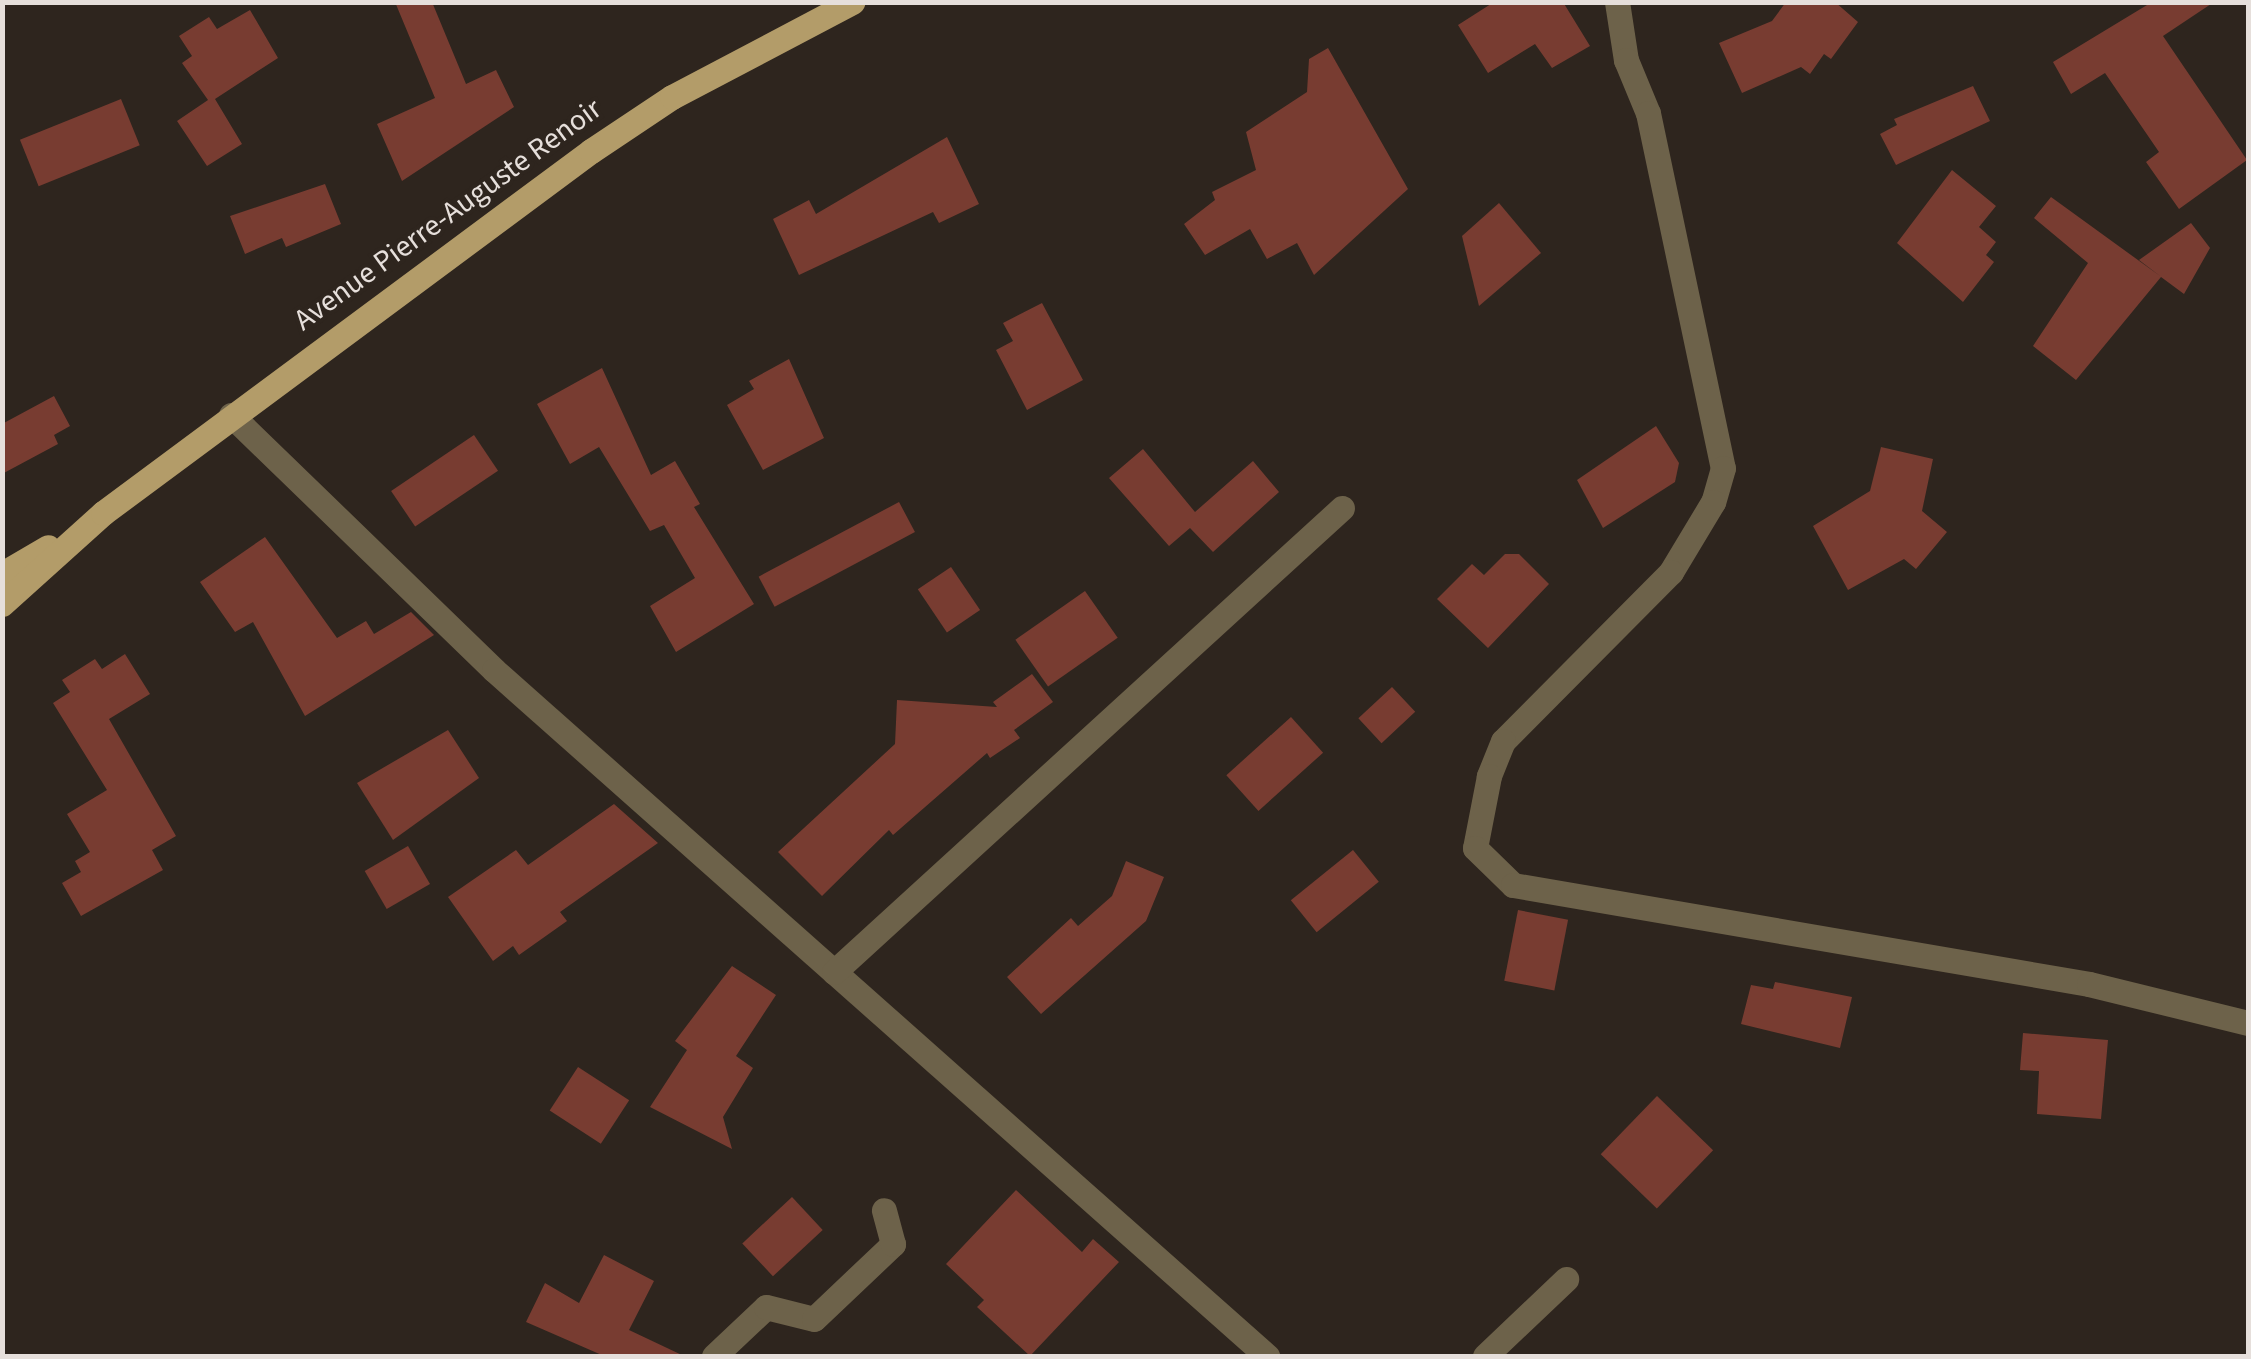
<!DOCTYPE html>
<style>
body{margin:0}
#map{position:relative;width:2251px;height:1359px;overflow:hidden;background:#2e251e;font-family:"Source Sans 3",sans-serif}
div>[style]{position:absolute}
[style*='--x']{left:calc(var(--x)*1px);top:calc(var(--y)*1px);width:calc(var(--w)*1px);rotate:calc(var(--a)*1deg)}
.building>*{inset:0;background:#783c31;transform-origin:0 0}
.minor>*{height:25px;margin:-12.5px;padding:0 12.5px;transform-origin:12.5px;border-radius:12.5px;background:#6d624a}
.major>*{height:25px;margin:-12.5px;padding:0 12.5px;transform-origin:12.5px;border-radius:12.5px;background:#b39c69}
span{translate:-50% -50%;white-space:nowrap;text-align:center;line-height:1.15;-webkit-text-stroke:8px #2e251e;paint-order:stroke}
.street-label{font-size:30px;color:#e6dfdb}
.frame{position:absolute;inset:0;border:5px solid #e6dfdb;pointer-events:none}
</style>
<div id="map">
<div class="building">
<i style="clip-path:polygon(395px 2px,432px 2px,466px 84px,496px 70px,514px 107px,402px 181px,377px 124px,435px 98px)"></i>
<i style="clip-path:polygon(1494px 2px,1563px 2px,1590px 46px,1552px 68px,1535px 44px,1488px 73px,1458px 25px)"></i>
<i style="clip-path:polygon(1786px 2px,1835px 2px,1858px 22px,1831px 59px,1824px 54px,1810px 74px,1801px 67px,1742px 93px,1719px 43px,1772px 21px)"></i>
<i style="clip-path:polygon(2152px 2px,2214px 2px,2163px 36px,2247px 160px,2179px 209px,2146px 162px,2159px 152px,2105px 73px,2071px 94px,2053px 62px)"></i>
<i style="clip-path:polygon(250px 10px,278px 58px,215px 99px,242px 144px,207px 166px,177px 121px,208px 100px,182px 63px,192px 56px,179px 36px,209px 17px,217px 29px)"></i>
<i style="clip-path:polygon(1328px 48px,1408px 189px,1314px 275px,1297px 243px,1267px 259px,1250px 229px,1205px 255px,1184px 224px,1215px 200px,1212px 192px,1256px 170px,1246px 132px,1307px 92px,1309px 59px)"></i>
<i style="clip-path:polygon(1973px 86px,1990px 121px,1896px 165px,1880px 134px,1897px 125px,1894px 119px)"></i>
<i style="left:121px;top:99px;width:50px;height:109px;rotate:68deg"></i>
<i style="clip-path:polygon(947px 137px,979px 204px,939px 223px,933px 212px,799px 275px,773px 219px,809px 200px,816px 214px)"></i>
<i style="clip-path:polygon(1952px 170px,1996px 206px,1979px 227px,1996px 242px,1986px 255px,1994px 262px,1963px 302px,1897px 243px)"></i>
<i style="clip-path:polygon(325px 184px,341px 224px,286px 247px,282px 238px,245px 254px,230px 216px)"></i>
<i style="clip-path:polygon(2051px 197px,2160px 276px,2139px 260px,2191px 223px,2210px 248px,2184px 294px,2161px 277px,2076px 380px,2033px 346px,2088px 263px,2034px 218px)"></i>
<i style="clip-path:polygon(1499px 203px,1541px 253px,1479px 306px,1462px 236px)"></i>
<i style="clip-path:polygon(1042px 303px,1083px 380px,1027px 410px,996px 350px,1013px 341px,1003px 323px)"></i>
<i style="clip-path:polygon(789px 359px,824px 438px,763px 470px,727px 405px,754px 389px,749px 381px)"></i>
<i style="clip-path:polygon(602px 368px,651px 475px,675px 461px,700px 504px,694px 507px,754px 604px,676px 652px,650px 606px,695px 578px,664px 525px,650px 531px,599px 447px,570px 464px,537px 404px)"></i>
<i style="clip-path:polygon(54px 396px,70px 426px,54px 435px,58px 444px,2px 474px,2px 424px)"></i>
<i style="clip-path:polygon(1656px 426px,1679px 463px,1675px 482px,1603px 528px,1577px 480px)"></i>
<i style="left:474px;top:435px;width:43px;height:100px;rotate:56deg"></i>
<i style="clip-path:polygon(1881px 447px,1933px 459px,1922px 511px,1947px 532px,1916px 569px,1904px 559px,1848px 590px,1813px 526px,1870px 491px)"></i>
<i style="clip-path:polygon(1143px 449px,1195px 512px,1253px 461px,1279px 492px,1213px 552px,1190px 528px,1169px 546px,1109px 478px)"></i>
<i style="left:899px;top:502px;width:34px;height:159px;rotate:62deg"></i>
<i style="clip-path:polygon(265px 537px,337px 638px,366px 621px,374px 634px,411px 612px,434px 635px,305px 716px,253px 622px,235px 632px,200px 582px)"></i>
<i style="clip-path:polygon(1505px 554px,1519px 554px,1549px 584px,1488px 648px,1437px 599px,1472px 564px,1484px 575px)"></i>
<i style="left:951px;top:567px;width:52px;height:40px;rotate:56deg"></i>
<i style="left:1085px;top:591px;width:57px;height:85px;rotate:55deg"></i>
<i style="clip-path:polygon(125px 654px,150px 694px,109px 719px,176px 836px,152px 850px,163px 870px,81px 916px,62px 883px,81px 872px,75px 861px,90px 852px,67px 814px,107px 790px,53px 703px,70px 692px,62px 680px,95px 659px,102px 669px)"></i>
<i style="clip-path:polygon(1032px 674px,1053px 702px,1014px 730px,1020px 738px,990px 758px,987px 753px,893px 835px,889px 830px,822px 896px,778px 852px,895px 744px,897px 700px,997px 707px,993px 702px)"></i>
<i style="left:1392px;top:687px;width:34px;height:46px;rotate:47deg"></i>
<i style="left:1291px;top:717px;width:48px;height:87px;rotate:48deg"></i>
<i style="clip-path:polygon(448px 730px,479px 778px,393px 840px,357px 783px)"></i>
<i style="clip-path:polygon(614px 804px,658px 843px,560px 912px,567px 921px,519px 955px,513px 946px,493px 961px,448px 897px,516px 850px,528px 865px)"></i>
<i style="left:408px;top:846px;width:44px;height:50px;rotate:60deg"></i>
<i style="left:1353px;top:850px;width:41px;height:80px;rotate:51deg"></i>
<i style="clip-path:polygon(1126px 861px,1164px 877px,1146px 921px,1041px 1014px,1007px 977px,1071px 918px,1078px 926px,1112px 896px)"></i>
<i style="left:1518px;top:910px;width:51px;height:72px;rotate:11deg"></i>
<i style="clip-path:polygon(732px 966px,776px 995px,736px 1056px,753px 1068px,723px 1117px,732px 1149px,650px 1107px,687px 1050px,675px 1041px)"></i>
<i style="clip-path:polygon(1775px 982px,1852px 997px,1840px 1048px,1741px 1024px,1751px 985px,1773px 989px)"></i>
<i style="clip-path:polygon(2023px 1033px,2108px 1040px,2101px 1119px,2037px 1114px,2039px 1071px,2020px 1070px)"></i>
<i style="left:578px;top:1067px;width:61px;height:52px;rotate:33deg"></i>
<i style="left:1657px;top:1096px;width:78px;height:81px;rotate:44deg"></i>
<i style="clip-path:polygon(1016px 1190px,1082px 1252px,1093px 1239px,1119px 1262px,1030px 1356px,977px 1307px,984px 1300px,946px 1264px)"></i>
<i style="left:792px;top:1197px;width:45px;height:68px;rotate:47deg"></i>
<i style="clip-path:polygon(604px 1255px,654px 1281px,629px 1330px,684px 1356px,604px 1356px,526px 1322px,545px 1283px,579px 1303px)"></i>
</div>
<div class="minor">
<i style="--x:1617;--y:2;--w:59;--a:81.2"></i>
<i style="--x:1626;--y:60;--w:57;--a:67.5"></i>
<i style="--x:1648;--y:113;--w:363;--a:78.1"></i>
<i style="--x:1723;--y:468;--w:35;--a:106"></i>
<i style="--x:1713;--y:502;--w:82;--a:121"></i>
<i style="--x:1671;--y:572;--w:238;--a:134.8"></i>
<i style="--x:1503;--y:741;--w:38;--a:112"></i>
<i style="--x:1489;--y:776;--w:73;--a:101"></i>
<i style="--x:1475;--y:848;--w:53;--a:44.2"></i>
<i style="--x:1513;--y:885;--w:584;--a:9.75"></i>
<i style="--x:2089;--y:984;--w:164;--a:13.8"></i>
<i style="--x:231;--y:415;--w:366;--a:44.1"></i>
<i style="--x:494;--y:670;--w:1034;--a:41.59"></i>
<i style="--x:834;--y:972;--w:688;--a:-42.41"></i>
<i style="--x:714;--y:1356;--w:71;--a:-43.3"></i>
<i style="--x:766;--y:1307;--w:49;--a:14"></i>
<i style="--x:814;--y:1319;--w:109;--a:-43.5"></i>
<i style="--x:893;--y:1244;--w:35;--a:-105"></i>
<i style="--x:1485;--y:1356;--w:112;--a:-43.5"></i>
</div>
<div class="major">
<i style="--x:2;--y:574;--w:53;--a:-30.4"></i>
<i style="--x:2;--y:604;--w:136;--a:-42"></i>
<i style="--x:103;--y:513;--w:608;--a:-36.57"></i>
<i style="--x:591;--y:151;--w:97;--a:-33.7"></i>
<i style="--x:672;--y:97;--w:204;--a:-27.8"></i>
</div>
<div class="street-label">
<span style="left:448px;top:215px;rotate:-36deg">Avenue Pierre-Auguste Renoir</span>
</div>
<div class="frame"></div>
</div>
